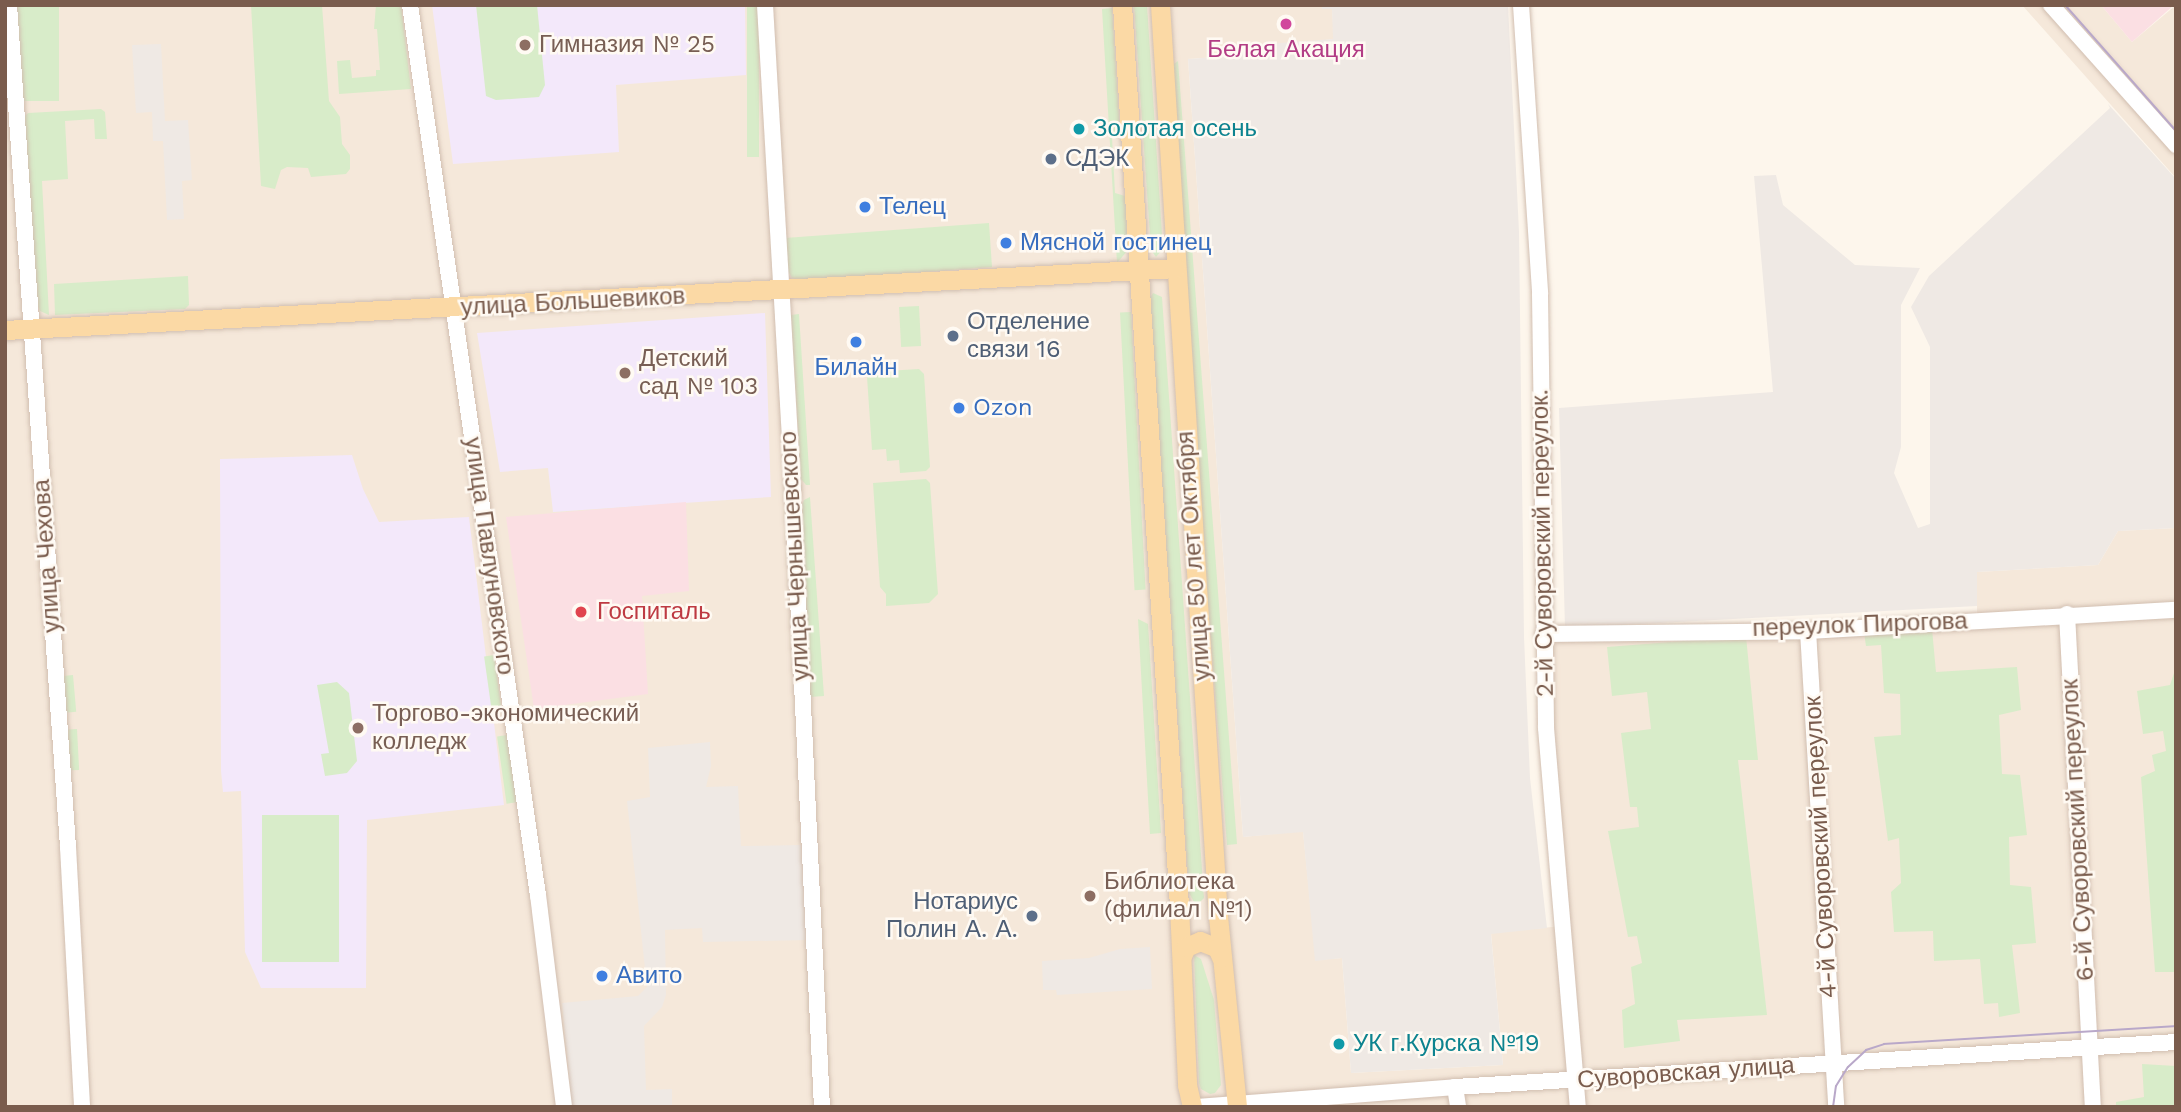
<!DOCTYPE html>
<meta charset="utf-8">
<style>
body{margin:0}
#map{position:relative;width:2181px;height:1112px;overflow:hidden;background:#fdf6ec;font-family:"Work Sans",sans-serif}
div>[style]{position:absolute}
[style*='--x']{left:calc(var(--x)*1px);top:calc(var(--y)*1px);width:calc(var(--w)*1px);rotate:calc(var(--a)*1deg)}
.residential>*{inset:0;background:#f5e8da}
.industrial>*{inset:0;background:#efe9e4}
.education>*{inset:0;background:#f3e8fa}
.medical>*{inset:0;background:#fbdfe3}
.green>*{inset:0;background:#d8ecc9;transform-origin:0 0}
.roads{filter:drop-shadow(0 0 2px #d1beb0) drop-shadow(0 0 2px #d1beb0)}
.minor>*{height:16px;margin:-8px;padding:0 8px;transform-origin:8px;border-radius:8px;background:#fff}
.major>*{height:19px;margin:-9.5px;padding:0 9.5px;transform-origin:9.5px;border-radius:9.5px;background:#fbd9a5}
.tram>*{height:2px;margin:-1px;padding:0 1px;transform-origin:1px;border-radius:1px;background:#b9a8c9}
.dots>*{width:19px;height:19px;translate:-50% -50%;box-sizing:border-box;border:4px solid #fffaf3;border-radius:50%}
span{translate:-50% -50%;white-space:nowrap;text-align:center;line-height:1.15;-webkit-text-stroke:5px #fffaf3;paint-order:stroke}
.education-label{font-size:24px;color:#785e54}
.left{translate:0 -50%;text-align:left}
.hotel-label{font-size:24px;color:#b23c85}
.culture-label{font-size:24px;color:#0d838f}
.service-label{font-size:24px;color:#4e5e75}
.right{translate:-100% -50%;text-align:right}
.shop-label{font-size:24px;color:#366cbe}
.street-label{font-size:24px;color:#7a5c4d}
.health-label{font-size:24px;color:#be3a42}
.frame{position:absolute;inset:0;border:7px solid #7a5c4d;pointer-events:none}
</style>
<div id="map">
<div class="residential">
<i style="clip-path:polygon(5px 5px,1322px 5px,1323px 9px,1332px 8px,1334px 39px,1236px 50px,1219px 57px,1188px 59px,1243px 837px,1303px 831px,1316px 960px,1342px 958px,1351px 1073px,1503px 1065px,1491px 933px,1562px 926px,1543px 634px,1977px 620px,1977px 572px,2098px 565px,2118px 531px,2176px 528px,2176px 1107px,5px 1107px)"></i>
<i style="clip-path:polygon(2022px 5px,2101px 5px,2132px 42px,2176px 5px,2176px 178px)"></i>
</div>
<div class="industrial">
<i style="clip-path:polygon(1322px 5px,1508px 5px,1519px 232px,1524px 637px,1530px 778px,1547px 928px,1491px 934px,1503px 1065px,1351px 1073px,1342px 958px,1315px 961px,1303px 832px,1243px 837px,1188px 59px,1218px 57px,1219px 50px,1236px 50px,1240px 46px,1333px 39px,1332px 9px,1322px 9px)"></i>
<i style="clip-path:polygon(161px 44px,165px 121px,188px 120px,192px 180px,182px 181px,184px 219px,167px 220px,163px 141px,153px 141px,152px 112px,136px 113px,132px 45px)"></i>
<i style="clip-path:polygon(2108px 104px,2176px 179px,2176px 528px,2118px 531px,2098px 565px,1977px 572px,1977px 606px,1565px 628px,1559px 408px,1773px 392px,1754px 176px,1776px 175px,1783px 205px,1855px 265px,1920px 268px,1901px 305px,1901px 447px,1894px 473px,1918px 528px,1930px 524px,1930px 347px,1911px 307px,1929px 276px,2110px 108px)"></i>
<i style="clip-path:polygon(710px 742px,711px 766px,706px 787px,738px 786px,741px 846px,804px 845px,808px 940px,703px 942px,702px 928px,665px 930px,666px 995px,662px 1007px,644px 1026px,646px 1090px,672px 1089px,672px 1107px,572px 1107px,562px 1003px,638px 996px,647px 987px,627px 801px,650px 797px,648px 748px)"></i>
<i style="clip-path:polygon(1150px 947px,1152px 989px,1057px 995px,1056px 990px,1043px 990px,1042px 961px,1089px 958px,1120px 949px)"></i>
</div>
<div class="education">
<i style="clip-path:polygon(432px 5px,745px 5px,746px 75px,616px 85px,619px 152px,453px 164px)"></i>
<i style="clip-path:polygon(765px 313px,771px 497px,553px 512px,548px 468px,500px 472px,477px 333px)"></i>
<i style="clip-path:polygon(352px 455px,363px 489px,379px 522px,469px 517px,504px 805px,367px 820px,366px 988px,261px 988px,245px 952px,241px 791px,223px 792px,221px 771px,220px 459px)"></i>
</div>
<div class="medical">
<i style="clip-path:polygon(2101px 5px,2174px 5px,2132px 42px)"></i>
<i style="clip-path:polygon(686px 502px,689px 591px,642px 596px,648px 694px,534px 709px,506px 517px)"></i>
</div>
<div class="green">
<i style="left:15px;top:5px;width:44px;height:96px"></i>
<i style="clip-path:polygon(251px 5px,322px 5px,329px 101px,340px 117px,342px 144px,350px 155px,350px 169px,346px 174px,311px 177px,308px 168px,287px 167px,281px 170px,275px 189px,261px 186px)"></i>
<i style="clip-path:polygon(376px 5px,401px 5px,411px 89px,339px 94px,337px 61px,350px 60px,352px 78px,376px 76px,376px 70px,380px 70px,377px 29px,374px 29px)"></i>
<i style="clip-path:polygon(476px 5px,537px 5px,545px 85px,539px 97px,496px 100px,486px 96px)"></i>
<i style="left:747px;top:5px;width:12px;height:152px"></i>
<i style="clip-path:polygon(1134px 5px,1147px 5px,1163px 249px,1156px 257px,1151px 250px)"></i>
<i style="clip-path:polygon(1112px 8px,1120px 132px,1112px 137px,1115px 193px,1125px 196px,1128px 250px,1117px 263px,1102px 9px)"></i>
<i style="clip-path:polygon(1178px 61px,1237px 844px,1227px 845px,1166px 70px)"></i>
<i style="clip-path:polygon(101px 109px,105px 112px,107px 139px,95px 139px,94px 119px,65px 121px,68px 179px,42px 181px,49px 315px,40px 311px,37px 304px,24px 117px,28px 113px)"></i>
<i style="clip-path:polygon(989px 223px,992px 267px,802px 281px,792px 278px,787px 269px,785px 238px)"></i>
<i style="clip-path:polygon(188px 276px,189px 305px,185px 309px,55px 315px,54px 284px)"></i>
<i style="clip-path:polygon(1153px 293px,1162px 297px,1204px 898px,1200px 902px,1194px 902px,1189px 893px,1150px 298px)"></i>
<i style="left:919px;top:306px;width:40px;height:20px;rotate:87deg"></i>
<i style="left:1131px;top:312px;width:278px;height:11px;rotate:87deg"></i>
<i style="clip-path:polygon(799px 314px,810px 485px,806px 485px,801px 479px,791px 315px)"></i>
<i style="clip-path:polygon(919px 369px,924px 374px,930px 467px,926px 471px,900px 473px,899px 460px,887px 461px,886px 449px,872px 450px,867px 377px,870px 372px)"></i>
<i style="clip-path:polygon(926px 479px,930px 483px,938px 594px,929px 603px,886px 606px,886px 594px,880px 587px,873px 483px)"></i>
<i style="clip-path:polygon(810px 497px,824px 696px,810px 697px,802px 505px,804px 500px)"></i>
<i style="clip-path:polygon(1138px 619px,1148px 624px,1161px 833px,1150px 834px)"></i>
<i style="clip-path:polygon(1932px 629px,1936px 672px,2017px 667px,2021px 710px,1999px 715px,2002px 774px,2020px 775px,2027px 835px,2009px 837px,2010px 885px,2031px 887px,2036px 943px,2012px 945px,2020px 1013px,1999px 1017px,1998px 1003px,1984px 1004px,1980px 959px,1934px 961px,1933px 931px,1894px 932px,1891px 892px,1901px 883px,1899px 838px,1888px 841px,1874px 737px,1901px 735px,1900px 694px,1884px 693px,1881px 645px,1866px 646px,1864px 633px)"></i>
<i style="clip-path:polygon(1746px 636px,1758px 760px,1738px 760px,1767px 1015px,1677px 1020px,1680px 1041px,1624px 1048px,1622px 1010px,1635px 1004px,1631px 967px,1642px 963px,1637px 936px,1628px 937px,1608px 831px,1639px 827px,1637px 807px,1630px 807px,1621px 733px,1651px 729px,1647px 692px,1612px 696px,1607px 647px)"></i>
<i style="left:494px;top:655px;width:55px;height:10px;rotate:82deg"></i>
<i style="clip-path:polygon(2176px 667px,2176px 972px,2155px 972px,2141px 777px,2155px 771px,2152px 755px,2166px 751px,2163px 731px,2143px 734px,2137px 691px,2170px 685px)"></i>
<i style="left:73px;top:675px;width:37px;height:13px;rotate:85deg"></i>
<i style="clip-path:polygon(337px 682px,349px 693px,357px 761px,347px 773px,325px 776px,321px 754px,329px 753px,317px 685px)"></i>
<i style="left:77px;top:729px;width:41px;height:13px;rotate:87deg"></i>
<i style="left:507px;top:735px;width:68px;height:10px;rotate:82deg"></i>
<i style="left:262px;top:815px;width:77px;height:147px"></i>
<i style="clip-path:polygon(1194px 955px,1201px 959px,1214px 1000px,1221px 1085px,1215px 1093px,1210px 1094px,1201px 1089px,1199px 1083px)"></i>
<i style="clip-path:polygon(2142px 1064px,2176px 1066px,2176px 1107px,2116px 1107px,2116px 1102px,2144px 1097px)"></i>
</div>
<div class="roads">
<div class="minor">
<i style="--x:9;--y:5;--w:844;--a:85.99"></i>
<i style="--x:68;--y:847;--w:260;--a:86.9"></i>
<i style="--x:410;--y:5;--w:899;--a:81.82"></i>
<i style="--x:538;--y:895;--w:214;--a:83"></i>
<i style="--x:765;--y:5;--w:489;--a:86.7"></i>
<i style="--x:793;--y:493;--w:615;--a:87.3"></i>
<i style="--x:1521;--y:5;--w:290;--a:86.2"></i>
<i style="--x:1540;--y:294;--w:434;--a:89.2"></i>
<i style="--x:1546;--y:728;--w:380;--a:85.2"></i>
<i style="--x:2051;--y:5;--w:188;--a:48.2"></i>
<i style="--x:2067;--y:614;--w:494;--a:87"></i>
<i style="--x:1808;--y:631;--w:477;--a:86.6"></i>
<i style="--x:1543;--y:634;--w:265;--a:-0.6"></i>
<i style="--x:1808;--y:631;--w:369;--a:-3.3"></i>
<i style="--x:1455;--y:1087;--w:20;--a:81"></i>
<i style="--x:1197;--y:1107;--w:259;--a:-4.4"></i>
<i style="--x:1455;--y:1087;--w:722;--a:-3.57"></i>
</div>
<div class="major">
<i style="--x:1122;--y:5;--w:903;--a:86.38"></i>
<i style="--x:1179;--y:906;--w:179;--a:87.4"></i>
<i style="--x:1187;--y:1085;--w:23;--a:77"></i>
<i style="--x:1160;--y:5;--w:913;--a:86.36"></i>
<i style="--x:1218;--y:916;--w:192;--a:84.3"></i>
<i style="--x:5;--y:330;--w:1172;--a:-3.03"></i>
<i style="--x:1182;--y:956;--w:10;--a:-66"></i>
<i style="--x:1186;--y:947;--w:15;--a:-23"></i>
<i style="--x:1200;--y:941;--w:18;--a:22"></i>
<i style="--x:1217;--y:948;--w:10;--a:66"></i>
</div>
</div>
<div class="tram">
<i style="--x:2065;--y:5;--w:168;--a:48.6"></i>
<i style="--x:1833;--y:1107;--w:21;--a:-82"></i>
<i style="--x:1836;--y:1086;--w:22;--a:-58"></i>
<i style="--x:1848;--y:1067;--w:25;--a:-43"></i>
<i style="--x:1866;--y:1050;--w:19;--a:-18"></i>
<i style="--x:1884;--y:1044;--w:293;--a:-3.5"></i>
</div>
<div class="dots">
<i style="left:1286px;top:24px;background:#d1479c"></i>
<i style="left:525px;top:45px;background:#8d6e63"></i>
<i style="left:1079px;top:129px;background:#0f9aa8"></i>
<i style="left:1051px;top:159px;background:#5c6f8a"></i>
<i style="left:865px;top:207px;background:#3f7fe0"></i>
<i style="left:1006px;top:243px;background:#3f7fe0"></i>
<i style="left:953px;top:336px;background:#5c6f8a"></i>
<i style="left:856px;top:342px;background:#3f7fe0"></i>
<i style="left:625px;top:373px;background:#8d6e63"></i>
<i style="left:959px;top:408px;background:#3f7fe0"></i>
<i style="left:581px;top:612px;background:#e0444e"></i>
<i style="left:358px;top:728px;background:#8d6e63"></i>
<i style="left:1090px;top:896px;background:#8d6e63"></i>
<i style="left:1032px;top:916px;background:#5c6f8a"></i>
<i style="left:602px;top:976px;background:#3f7fe0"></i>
<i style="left:1339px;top:1044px;background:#0f9aa8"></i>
</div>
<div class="education-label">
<span class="left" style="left:539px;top:45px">Гимназия № 25</span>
<span class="left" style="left:639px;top:373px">Детский<br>сад № 103</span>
<span class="left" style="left:372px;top:728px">Торгово-экономический<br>колледж</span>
<span class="left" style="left:1104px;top:896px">Библиотека<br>(филиал №1)</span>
</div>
<div class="hotel-label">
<span style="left:1286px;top:50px">Белая Акация</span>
</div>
<div class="culture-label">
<span class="left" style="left:1093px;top:129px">Золотая осень</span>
<span class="left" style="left:1353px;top:1044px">УК г.Курска №19</span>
</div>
<div class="service-label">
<span class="left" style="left:1065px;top:159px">СДЭК</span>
<span class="left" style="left:967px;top:336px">Отделение<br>связи 16</span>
<span class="right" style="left:1018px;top:916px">Нотариус<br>Полин А. А.</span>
</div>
<div class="shop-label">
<span class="left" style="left:879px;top:207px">Телец</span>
<span class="left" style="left:1020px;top:243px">Мясной гостинец</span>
<span style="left:856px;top:368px">Билайн</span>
<span class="left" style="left:973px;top:408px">Ozon</span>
<span class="left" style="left:616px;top:976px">Авито</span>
</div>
<div class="street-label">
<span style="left:573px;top:302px;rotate:-3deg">улица Большевиков</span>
<span style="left:1543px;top:543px;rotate:-91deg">2-й Суворовский переулок.</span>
<span style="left:47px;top:556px;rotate:-94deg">улица Чехова</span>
<span style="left:489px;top:556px;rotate:82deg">улица Павлуновского</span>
<span style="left:795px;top:556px;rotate:-93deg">улица Чернышевского</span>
<span style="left:1194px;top:556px;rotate:-94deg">улица 50 лет Октября</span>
<span style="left:1860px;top:625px;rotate:-2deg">переулок Пирогова</span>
<span style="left:2078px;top:830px;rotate:-93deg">6-й Суворовский переулок</span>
<span style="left:1821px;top:847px;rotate:-93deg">4-й Суворовский переулок</span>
<span style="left:1686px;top:1073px;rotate:-4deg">Суворовская улица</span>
</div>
<div class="health-label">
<span class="left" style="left:597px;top:612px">Госпиталь</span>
</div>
<div class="frame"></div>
</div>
